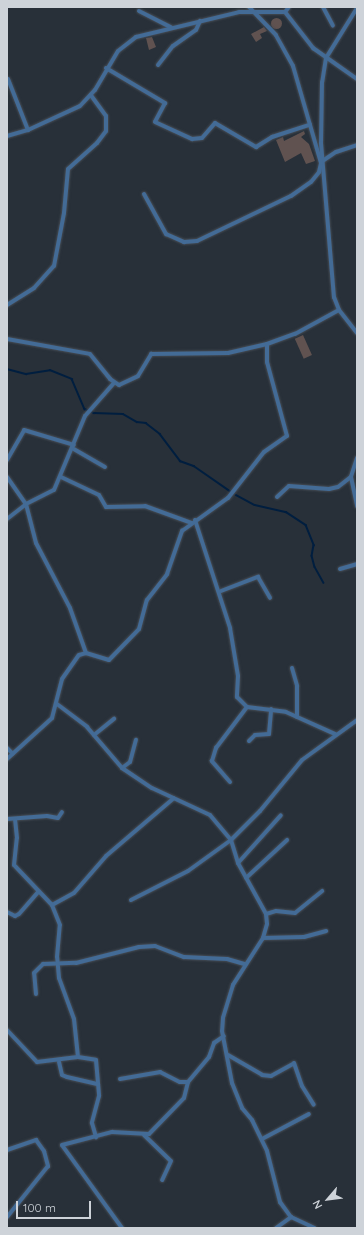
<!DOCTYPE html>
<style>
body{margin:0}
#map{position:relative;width:364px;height:1235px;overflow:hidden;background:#283039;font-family:Quicksand,sans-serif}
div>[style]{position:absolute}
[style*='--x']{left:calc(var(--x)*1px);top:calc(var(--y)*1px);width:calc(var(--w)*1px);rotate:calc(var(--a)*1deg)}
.stream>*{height:1.5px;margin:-0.75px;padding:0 0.75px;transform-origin:0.75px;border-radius:0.75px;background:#001e3f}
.building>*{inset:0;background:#605250;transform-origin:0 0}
.round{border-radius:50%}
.roads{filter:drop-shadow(0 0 1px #464d56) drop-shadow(0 0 1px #464d56)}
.minor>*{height:4px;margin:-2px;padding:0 2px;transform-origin:2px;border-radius:2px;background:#436b96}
span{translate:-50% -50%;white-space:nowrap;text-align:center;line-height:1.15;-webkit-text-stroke:3.5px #283039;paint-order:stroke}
.frame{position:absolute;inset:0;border:8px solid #ced3d9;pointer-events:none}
.north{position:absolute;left:308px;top:1179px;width:40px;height:40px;-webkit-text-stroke:3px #283039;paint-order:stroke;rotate:242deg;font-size:11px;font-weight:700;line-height:16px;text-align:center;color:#ced3d9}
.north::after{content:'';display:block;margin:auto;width:14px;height:18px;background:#ced3d9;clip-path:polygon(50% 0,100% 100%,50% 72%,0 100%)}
.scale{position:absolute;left:16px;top:1201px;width:75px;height:18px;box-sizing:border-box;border:2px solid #ced3d9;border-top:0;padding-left:5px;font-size:12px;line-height:14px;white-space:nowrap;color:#ced3d9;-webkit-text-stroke:3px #283039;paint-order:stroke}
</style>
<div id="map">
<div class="stream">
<i style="--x:7;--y:369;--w:20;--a:15"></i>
<i style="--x:26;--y:374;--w:24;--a:-9"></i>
<i style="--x:50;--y:370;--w:24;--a:22"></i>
<i style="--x:72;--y:379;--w:33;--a:67"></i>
<i style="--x:85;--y:409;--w:10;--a:24"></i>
<i style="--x:94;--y:413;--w:29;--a:2"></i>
<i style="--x:123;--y:414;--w:16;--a:30"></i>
<i style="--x:137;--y:422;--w:9;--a:6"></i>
<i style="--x:146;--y:423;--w:18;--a:38"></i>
<i style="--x:160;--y:434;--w:34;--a:53"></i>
<i style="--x:180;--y:461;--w:15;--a:20"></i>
<i style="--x:194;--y:466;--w:44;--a:34.8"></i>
<i style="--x:236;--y:495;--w:21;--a:28"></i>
<i style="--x:255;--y:505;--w:32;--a:13"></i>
<i style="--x:286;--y:512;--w:24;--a:33"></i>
<i style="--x:306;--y:525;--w:22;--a:68"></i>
<i style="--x:314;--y:545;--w:11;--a:100"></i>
<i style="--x:312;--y:556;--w:11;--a:75"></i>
<i style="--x:315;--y:567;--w:18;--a:61"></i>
</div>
<div class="building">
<i class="round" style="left:270.5px;top:17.5px;width:11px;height:11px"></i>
<i style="clip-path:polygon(264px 27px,267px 31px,260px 34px,262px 38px,256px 42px,251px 34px)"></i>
<i style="clip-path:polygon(152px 37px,156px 47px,149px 50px,146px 38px)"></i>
<i style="clip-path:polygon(304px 131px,305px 134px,301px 137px,309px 144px,315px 161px,306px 164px,301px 153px,285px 162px,276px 140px,283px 137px,284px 141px)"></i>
<i style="left:303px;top:335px;width:22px;height:9px;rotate:66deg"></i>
</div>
<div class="roads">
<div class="minor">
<i style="--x:323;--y:7;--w:21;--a:62"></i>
<i style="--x:357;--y:8;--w:59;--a:121.8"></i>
<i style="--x:326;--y:58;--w:24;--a:99"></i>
<i style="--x:322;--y:82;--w:61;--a:90.9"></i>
<i style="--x:321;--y:143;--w:155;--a:85.2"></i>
<i style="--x:334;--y:297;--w:14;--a:69"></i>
<i style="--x:339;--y:310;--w:29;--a:52"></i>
<i style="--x:139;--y:11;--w:36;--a:27"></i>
<i style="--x:285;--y:12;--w:6;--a:-51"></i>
<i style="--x:158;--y:65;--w:24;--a:-52"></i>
<i style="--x:173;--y:46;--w:28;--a:-35"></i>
<i style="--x:196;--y:30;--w:10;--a:-66"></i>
<i style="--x:106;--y:68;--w:69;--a:30.7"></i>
<i style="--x:165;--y:103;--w:21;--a:118"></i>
<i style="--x:155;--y:122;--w:41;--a:24.7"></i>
<i style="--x:192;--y:139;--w:10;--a:-6"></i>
<i style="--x:202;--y:138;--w:20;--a:-49"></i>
<i style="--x:215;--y:123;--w:48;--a:30.3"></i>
<i style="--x:256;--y:147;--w:19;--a:-32"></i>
<i style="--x:272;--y:137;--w:40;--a:-18"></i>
<i style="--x:8;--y:79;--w:55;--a:68.6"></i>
<i style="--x:7;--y:136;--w:22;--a:-16"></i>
<i style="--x:28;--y:130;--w:57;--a:-24.8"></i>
<i style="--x:80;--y:106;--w:22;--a:-47"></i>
<i style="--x:95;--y:90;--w:45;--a:-59.5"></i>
<i style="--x:118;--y:51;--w:23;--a:-38"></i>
<i style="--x:136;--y:37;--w:106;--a:-13.6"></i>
<i style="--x:239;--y:12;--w:46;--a:0"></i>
<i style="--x:285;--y:12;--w:46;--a:52.1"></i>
<i style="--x:313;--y:48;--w:54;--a:35.2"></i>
<i style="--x:321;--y:162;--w:18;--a:-34"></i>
<i style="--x:336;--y:152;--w:22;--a:-18"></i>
<i style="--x:144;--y:194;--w:46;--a:61.2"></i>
<i style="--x:166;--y:234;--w:20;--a:24"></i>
<i style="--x:184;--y:242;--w:13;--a:-4"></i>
<i style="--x:197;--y:241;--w:104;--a:-25.6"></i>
<i style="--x:291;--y:196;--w:24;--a:-35"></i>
<i style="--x:311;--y:182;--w:13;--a:-51"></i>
<i style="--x:319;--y:172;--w:9;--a:-77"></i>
<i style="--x:321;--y:163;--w:101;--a:-106.1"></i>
<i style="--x:293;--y:66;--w:35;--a:-119"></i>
<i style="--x:276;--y:35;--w:39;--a:-134"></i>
<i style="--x:7;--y:305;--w:32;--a:-32"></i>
<i style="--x:34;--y:288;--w:30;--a:-48"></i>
<i style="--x:54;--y:266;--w:54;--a:-79.3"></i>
<i style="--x:64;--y:213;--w:44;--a:-84.8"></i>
<i style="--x:68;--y:169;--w:39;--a:-42"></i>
<i style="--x:97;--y:143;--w:15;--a:-53"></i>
<i style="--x:106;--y:131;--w:15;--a:-90"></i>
<i style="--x:106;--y:116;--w:26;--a:-126"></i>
<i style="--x:7;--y:339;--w:84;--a:10.2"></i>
<i style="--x:90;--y:354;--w:32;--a:51"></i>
<i style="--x:110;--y:379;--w:11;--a:34"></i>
<i style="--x:119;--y:385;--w:21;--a:-25"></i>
<i style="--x:138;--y:376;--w:26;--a:-59"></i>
<i style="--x:151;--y:354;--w:77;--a:-0.7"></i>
<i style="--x:228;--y:353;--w:40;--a:-13"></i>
<i style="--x:72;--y:448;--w:38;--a:30"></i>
<i style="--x:357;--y:458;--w:20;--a:108"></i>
<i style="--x:351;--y:477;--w:30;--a:78"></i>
<i style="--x:7;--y:460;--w:34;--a:-60"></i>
<i style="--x:24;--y:430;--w:52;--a:16.7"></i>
<i style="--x:7;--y:477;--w:33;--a:55"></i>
<i style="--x:26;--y:504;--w:40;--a:75.6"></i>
<i style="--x:36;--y:543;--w:73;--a:62.4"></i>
<i style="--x:70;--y:608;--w:48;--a:70.4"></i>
<i style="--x:86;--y:653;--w:24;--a:17"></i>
<i style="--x:109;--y:660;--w:43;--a:-45.9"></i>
<i style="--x:139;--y:629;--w:30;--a:-75"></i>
<i style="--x:147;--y:600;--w:33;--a:-52"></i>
<i style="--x:167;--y:574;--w:46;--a:-70.8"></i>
<i style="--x:182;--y:531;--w:57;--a:-35.7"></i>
<i style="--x:228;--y:498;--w:58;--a:-52"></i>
<i style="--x:264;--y:452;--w:28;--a:-35"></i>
<i style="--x:287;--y:436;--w:77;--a:-105.1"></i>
<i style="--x:267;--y:362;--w:18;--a:-90"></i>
<i style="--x:267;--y:344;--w:30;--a:-20"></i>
<i style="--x:295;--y:334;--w:50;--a:-28.6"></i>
<i style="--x:61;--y:477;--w:42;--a:25.3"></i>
<i style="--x:99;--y:495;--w:14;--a:60"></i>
<i style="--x:106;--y:507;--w:39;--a:-1"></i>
<i style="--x:145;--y:506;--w:50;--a:19.9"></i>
<i style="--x:277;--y:497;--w:16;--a:-43"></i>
<i style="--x:289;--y:486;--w:40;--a:4.3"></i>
<i style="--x:329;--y:489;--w:9;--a:-13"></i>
<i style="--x:338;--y:487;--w:16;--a:-38"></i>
<i style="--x:7;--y:519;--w:24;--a:-38"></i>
<i style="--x:26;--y:504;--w:31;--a:-27"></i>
<i style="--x:54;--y:490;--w:80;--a:-67.3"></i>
<i style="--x:85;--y:416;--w:44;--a:-48.7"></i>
<i style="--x:195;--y:520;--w:114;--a:72"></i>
<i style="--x:230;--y:628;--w:49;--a:80.5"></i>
<i style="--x:238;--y:676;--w:21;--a:93"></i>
<i style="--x:237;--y:697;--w:14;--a:45"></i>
<i style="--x:247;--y:707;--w:39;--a:7"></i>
<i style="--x:286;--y:712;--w:54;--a:24.2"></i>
<i style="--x:340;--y:569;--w:18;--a:-16"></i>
<i style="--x:221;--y:591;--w:40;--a:-21"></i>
<i style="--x:258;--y:577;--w:24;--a:60"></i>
<i style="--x:292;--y:668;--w:19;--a:74"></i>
<i style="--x:297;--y:686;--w:31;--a:90"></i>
<i style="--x:57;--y:704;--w:38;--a:37"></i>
<i style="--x:87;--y:727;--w:54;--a:49.5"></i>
<i style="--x:122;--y:768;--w:36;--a:34"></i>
<i style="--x:152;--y:788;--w:64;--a:25"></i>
<i style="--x:210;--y:815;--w:33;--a:50"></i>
<i style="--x:231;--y:840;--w:24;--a:73"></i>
<i style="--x:238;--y:863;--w:58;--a:61.2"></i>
<i style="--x:266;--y:914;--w:10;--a:84"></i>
<i style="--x:267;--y:924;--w:15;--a:106"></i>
<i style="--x:263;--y:938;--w:56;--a:122.6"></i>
<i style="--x:233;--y:985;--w:34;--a:107"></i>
<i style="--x:223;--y:1018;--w:13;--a:94"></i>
<i style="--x:222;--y:1031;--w:53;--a:79.1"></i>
<i style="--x:232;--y:1083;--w:27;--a:68"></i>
<i style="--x:242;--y:1108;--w:16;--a:50"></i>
<i style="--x:252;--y:1120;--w:34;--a:64"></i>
<i style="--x:267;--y:1151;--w:53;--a:75.7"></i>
<i style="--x:280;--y:1202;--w:19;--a:54"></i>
<i style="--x:291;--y:1217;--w:26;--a:25"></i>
<i style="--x:94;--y:735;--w:26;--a:-39"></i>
<i style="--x:249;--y:741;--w:8;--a:-45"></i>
<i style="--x:255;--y:735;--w:14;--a:-4"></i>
<i style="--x:269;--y:734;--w:25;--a:-85"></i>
<i style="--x:7;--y:748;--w:8;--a:45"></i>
<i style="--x:7;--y:759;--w:61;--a:-42.3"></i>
<i style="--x:52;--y:718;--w:40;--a:-75.6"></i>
<i style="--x:62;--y:679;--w:29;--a:-55"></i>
<i style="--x:79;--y:655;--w:7;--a:-16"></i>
<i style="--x:122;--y:768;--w:10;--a:-37"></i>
<i style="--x:130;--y:762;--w:23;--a:-75"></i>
<i style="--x:230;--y:782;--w:28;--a:-131"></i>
<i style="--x:212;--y:761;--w:14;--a:-73"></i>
<i style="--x:216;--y:748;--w:51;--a:-52.9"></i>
<i style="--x:7;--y:819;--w:40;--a:-4.3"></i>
<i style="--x:47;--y:816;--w:11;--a:10"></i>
<i style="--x:58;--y:818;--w:7;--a:-56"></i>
<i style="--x:238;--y:863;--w:64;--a:-48.1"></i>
<i style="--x:246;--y:878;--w:56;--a:-42.8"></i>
<i style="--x:131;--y:900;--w:64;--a:-27"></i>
<i style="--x:188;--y:871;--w:53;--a:-35.8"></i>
<i style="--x:231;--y:840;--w:41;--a:-45"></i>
<i style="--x:260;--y:811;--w:66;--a:-50.5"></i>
<i style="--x:302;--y:760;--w:68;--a:-36"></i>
<i style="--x:52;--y:905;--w:25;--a:-29"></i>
<i style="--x:74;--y:893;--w:49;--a:-49.1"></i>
<i style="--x:106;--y:856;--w:89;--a:-40.5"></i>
<i style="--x:7;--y:912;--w:9;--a:27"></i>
<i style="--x:15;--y:916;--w:4;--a:-27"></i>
<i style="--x:19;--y:914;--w:30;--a:-49"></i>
<i style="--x:266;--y:914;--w:10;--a:-17"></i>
<i style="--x:276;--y:911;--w:19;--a:6"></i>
<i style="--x:295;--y:913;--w:35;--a:-39"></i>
<i style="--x:263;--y:938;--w:41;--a:-1.4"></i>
<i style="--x:304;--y:937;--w:23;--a:-15"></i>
<i style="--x:36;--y:994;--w:21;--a:-95"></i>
<i style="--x:34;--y:973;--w:13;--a:-45"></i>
<i style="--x:43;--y:964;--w:33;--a:-2"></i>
<i style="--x:76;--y:963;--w:65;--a:-14.3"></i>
<i style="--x:139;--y:947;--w:16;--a:-4"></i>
<i style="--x:155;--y:946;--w:31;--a:21"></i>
<i style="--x:184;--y:957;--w:43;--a:2.7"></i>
<i style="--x:227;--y:959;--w:19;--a:16"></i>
<i style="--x:7;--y:1030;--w:44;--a:46.8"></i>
<i style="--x:37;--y:1062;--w:41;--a:-7"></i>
<i style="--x:78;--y:1057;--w:38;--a:-96"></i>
<i style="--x:74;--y:1019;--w:44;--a:-110.1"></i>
<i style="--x:59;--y:978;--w:21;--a:-95"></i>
<i style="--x:57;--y:957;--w:32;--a:-85"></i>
<i style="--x:60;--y:925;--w:22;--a:-112"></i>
<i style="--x:52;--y:905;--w:55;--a:-133.5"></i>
<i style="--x:14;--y:865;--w:27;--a:-84"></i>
<i style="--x:17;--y:838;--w:18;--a:-96"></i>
<i style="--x:228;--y:1055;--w:39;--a:30"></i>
<i style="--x:262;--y:1075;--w:9;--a:6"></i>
<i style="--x:271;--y:1076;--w:26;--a:-29"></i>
<i style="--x:294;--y:1063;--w:24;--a:71"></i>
<i style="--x:302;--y:1086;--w:22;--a:58"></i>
<i style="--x:78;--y:1057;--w:18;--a:9"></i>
<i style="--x:96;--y:1060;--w:36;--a:85"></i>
<i style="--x:99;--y:1096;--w:28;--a:105"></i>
<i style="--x:92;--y:1123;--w:15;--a:74"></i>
<i style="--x:59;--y:1062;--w:13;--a:77"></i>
<i style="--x:62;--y:1075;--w:5;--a:22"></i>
<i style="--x:67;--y:1077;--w:32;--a:13"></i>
<i style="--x:120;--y:1079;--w:41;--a:-9.9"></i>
<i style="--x:160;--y:1072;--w:22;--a:27"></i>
<i style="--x:180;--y:1082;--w:8;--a:0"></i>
<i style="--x:144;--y:1135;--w:37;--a:44"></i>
<i style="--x:171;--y:1161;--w:21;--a:115"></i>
<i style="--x:262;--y:1139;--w:53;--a:-28"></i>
<i style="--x:7;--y:1150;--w:31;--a:-19"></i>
<i style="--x:36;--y:1140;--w:14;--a:54"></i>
<i style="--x:44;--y:1151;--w:16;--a:75"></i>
<i style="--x:48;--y:1166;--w:65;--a:128.8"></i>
<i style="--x:122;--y:1228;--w:102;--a:-125.9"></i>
<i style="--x:62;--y:1145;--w:52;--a:-14.6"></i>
<i style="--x:112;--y:1132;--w:37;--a:3"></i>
<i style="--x:149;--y:1134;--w:50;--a:-45.8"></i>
<i style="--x:184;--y:1098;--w:16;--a:-76"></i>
<i style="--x:188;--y:1082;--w:33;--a:-50"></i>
<i style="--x:209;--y:1057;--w:15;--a:-70"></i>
<i style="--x:214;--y:1043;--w:12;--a:-35"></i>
<i style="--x:276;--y:1228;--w:19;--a:-36"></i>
</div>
</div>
<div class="frame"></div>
<div class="north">N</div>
<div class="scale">100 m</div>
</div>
